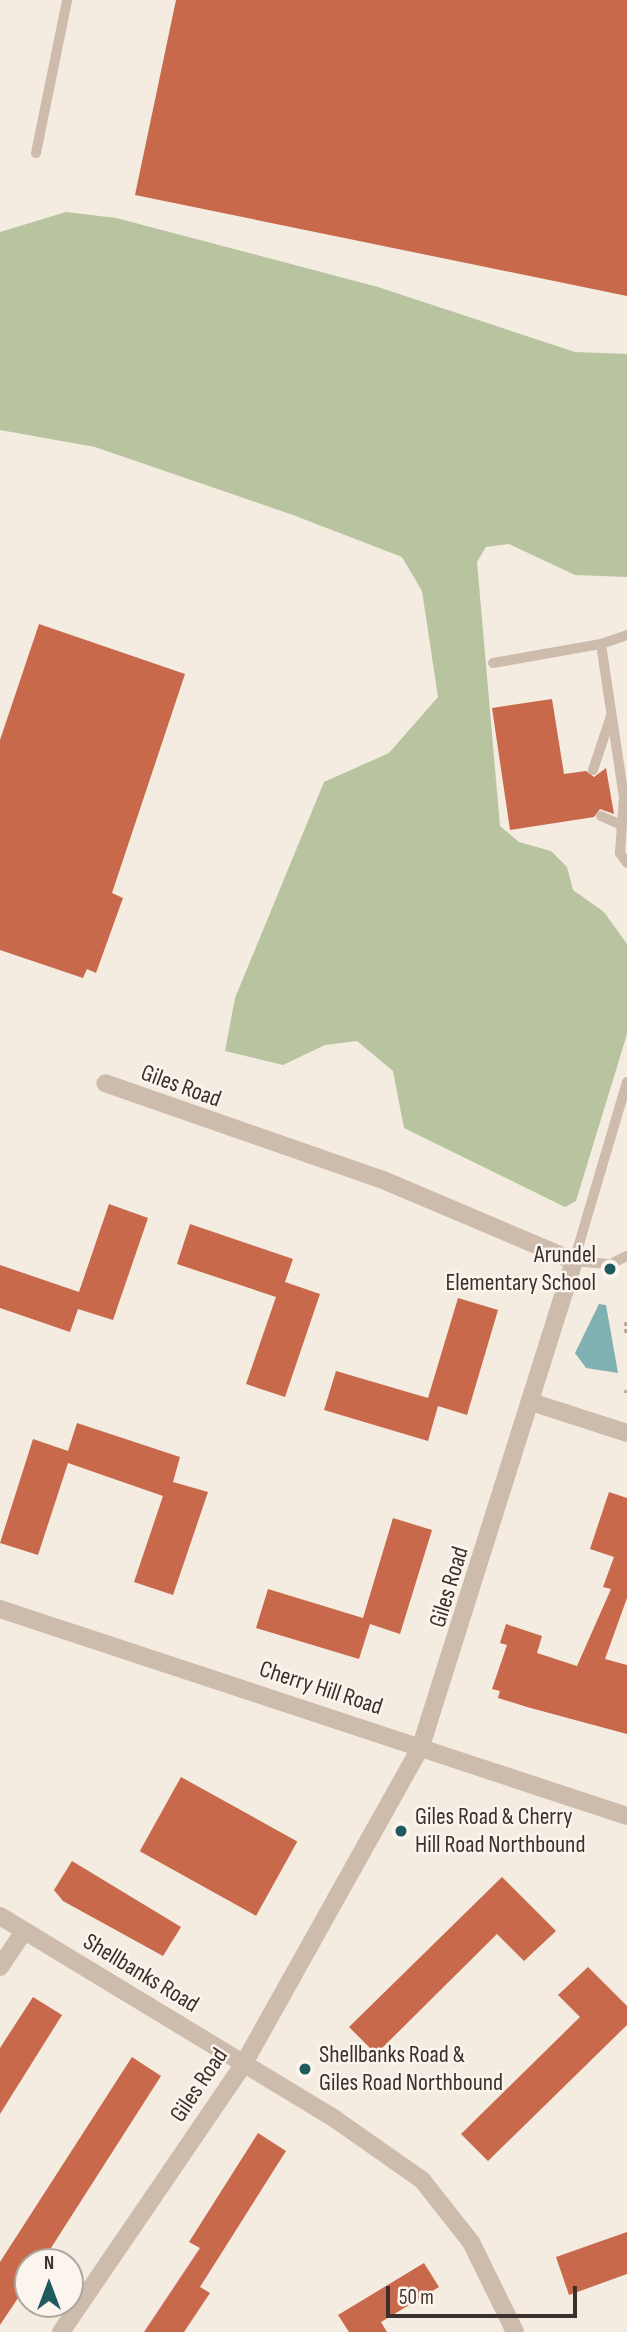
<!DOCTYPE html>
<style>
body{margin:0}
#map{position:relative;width:627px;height:2332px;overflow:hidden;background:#f4ebe1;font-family:"Sofia Sans Condensed",sans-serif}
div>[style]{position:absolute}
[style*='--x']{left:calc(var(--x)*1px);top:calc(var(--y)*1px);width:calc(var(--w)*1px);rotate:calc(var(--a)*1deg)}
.green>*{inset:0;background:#b8c4a0}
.water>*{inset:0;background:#7fb0b2}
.building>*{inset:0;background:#c8694b;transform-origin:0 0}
.path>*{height:4.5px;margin-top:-2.25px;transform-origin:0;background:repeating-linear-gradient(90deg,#b9a596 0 3.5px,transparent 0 7px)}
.service>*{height:10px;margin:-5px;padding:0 5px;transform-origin:5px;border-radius:5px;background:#cdbbac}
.minor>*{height:18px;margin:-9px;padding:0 9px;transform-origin:9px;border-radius:9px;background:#cdbbac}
.tertiary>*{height:18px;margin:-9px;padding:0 9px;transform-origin:9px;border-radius:9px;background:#cdbbac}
.dots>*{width:19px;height:19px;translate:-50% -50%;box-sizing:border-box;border:4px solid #fbf5ee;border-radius:50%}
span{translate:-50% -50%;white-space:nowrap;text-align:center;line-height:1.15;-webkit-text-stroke:5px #fbf5ee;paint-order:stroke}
.street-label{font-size:24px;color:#3b302b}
.poi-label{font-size:24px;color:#3b302b}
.right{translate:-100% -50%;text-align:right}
.left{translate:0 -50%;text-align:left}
.north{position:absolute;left:14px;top:2248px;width:70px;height:70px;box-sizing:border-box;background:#fbf5ee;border:2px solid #aea6a0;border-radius:50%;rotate:0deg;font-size:19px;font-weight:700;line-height:28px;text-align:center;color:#3b302b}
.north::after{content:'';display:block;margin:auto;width:24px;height:32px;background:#1f5a5e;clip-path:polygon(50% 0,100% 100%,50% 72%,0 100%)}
.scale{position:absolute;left:386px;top:2286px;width:191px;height:32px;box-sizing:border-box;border:4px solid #3b302b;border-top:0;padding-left:9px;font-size:21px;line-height:24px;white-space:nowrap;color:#3b302b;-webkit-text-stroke:5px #fbf5ee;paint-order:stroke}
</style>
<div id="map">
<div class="green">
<i style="clip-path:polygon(66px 212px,116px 218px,378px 287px,575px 352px,627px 354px,627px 577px,575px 575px,509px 544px,486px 547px,477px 562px,500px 826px,519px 842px,551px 851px,567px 867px,573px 890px,604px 912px,627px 944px,627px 1034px,576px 1201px,565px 1207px,404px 1128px,393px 1071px,357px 1041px,325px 1045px,283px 1065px,225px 1051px,235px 998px,324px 782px,389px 753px,438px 697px,422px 591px,402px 557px,293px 515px,95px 447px,0 430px,0 232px)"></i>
</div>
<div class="water">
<i style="clip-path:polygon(599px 1304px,606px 1305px,618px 1373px,586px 1368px,575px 1353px)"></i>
</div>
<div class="building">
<i style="clip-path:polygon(176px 0,627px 0,627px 296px,135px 195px)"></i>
<i style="clip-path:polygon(39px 624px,185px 674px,112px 893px,123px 898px,96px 973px,87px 969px,83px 978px,0 950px,0 740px)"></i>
<i style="clip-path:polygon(552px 699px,564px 774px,586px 771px,594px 777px,606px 768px,614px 814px,600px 809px,594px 817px,510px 830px,492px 708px)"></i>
<i style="clip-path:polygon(109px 1204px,148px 1218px,113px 1320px,78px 1309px,70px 1332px,0 1308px,0 1265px,79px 1292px)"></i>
<i style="clip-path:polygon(190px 1224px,293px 1259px,285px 1282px,320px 1294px,285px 1397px,246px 1384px,276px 1297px,177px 1264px)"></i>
<i style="clip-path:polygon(458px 1298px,498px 1310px,467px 1415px,438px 1406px,428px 1441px,324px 1410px,336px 1371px,428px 1398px)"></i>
<i style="clip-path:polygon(77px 1423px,180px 1457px,173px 1482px,208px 1492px,173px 1595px,134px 1582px,163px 1496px,68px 1463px,38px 1555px,0 1543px,33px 1439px,68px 1451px)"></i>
<i style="clip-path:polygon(609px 1492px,627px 1498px,627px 1598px,605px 1659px,627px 1665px,627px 1734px,527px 1707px,498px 1698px,500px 1691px,492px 1689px,507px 1645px,500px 1643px,506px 1624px,542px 1636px,537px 1653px,577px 1666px,611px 1589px,603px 1587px,614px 1557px,590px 1549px)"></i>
<i style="clip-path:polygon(393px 1518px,432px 1530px,400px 1634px,370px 1624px,359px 1659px,256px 1628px,268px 1589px,363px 1618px)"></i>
<i style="left:181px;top:1777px;width:133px;height:85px;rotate:29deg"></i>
<i style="clip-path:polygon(72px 1861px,181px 1927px,163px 1956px,63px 1901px,54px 1890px)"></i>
<i style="clip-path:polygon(502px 1877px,556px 1931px,524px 1961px,497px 1934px,376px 2054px,349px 2027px)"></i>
<i style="clip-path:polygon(588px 1967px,627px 2006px,627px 2025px,488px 2161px,461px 2134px,580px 2017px,558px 1995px)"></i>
<i style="clip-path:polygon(33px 1997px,62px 2015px,0 2114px,0 2048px)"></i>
<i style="clip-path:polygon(132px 2057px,161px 2076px,42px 2262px,28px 2262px,28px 2283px,0 2325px,0 2262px)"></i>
<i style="clip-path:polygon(258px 2133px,286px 2151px,200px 2287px,210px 2293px,184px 2332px,144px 2332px,200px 2248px,189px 2242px)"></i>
<i style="clip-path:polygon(627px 2232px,627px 2274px,569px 2295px,556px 2257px)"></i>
<i style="clip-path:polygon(424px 2263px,439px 2287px,381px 2322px,387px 2332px,349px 2332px,338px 2315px)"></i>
</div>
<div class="path">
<i style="--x:627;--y:1322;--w:13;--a:90"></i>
<i style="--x:626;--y:1393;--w:3;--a:-72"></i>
</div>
<div class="service">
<i style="--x:36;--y:153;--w:156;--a:-78.5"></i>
<i style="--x:601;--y:644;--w:28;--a:-19"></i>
<i style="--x:493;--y:663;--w:110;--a:-10"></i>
<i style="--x:601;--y:644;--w:155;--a:81.5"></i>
<i style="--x:624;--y:797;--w:56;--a:94.1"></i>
<i style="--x:620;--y:853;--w:12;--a:55"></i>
<i style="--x:593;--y:770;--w:57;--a:-71.6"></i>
<i style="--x:601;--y:816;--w:22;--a:24"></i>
<i style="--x:627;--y:1082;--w:187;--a:106.5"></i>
<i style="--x:574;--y:1261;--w:37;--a:5"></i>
<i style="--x:611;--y:1264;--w:18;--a:-27"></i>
</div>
<div class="minor">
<i style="--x:531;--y:1402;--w:101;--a:17.9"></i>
<i style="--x:0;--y:1916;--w:392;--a:31.2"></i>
<i style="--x:335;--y:2119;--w:106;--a:35"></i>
<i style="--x:422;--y:2180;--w:79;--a:51.7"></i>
<i style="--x:471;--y:2242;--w:100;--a:63.9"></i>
<i style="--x:0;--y:1967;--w:43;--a:-56.3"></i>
<i style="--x:61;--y:2332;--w:323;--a:-55.7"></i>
<i style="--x:243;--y:2065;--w:365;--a:-60.8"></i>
<i style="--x:421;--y:1746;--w:509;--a:-72.49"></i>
<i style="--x:574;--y:1261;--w:207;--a:-157"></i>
<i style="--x:383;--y:1180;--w:294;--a:-160.8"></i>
</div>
<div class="tertiary">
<i style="--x:0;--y:1609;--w:660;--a:18.27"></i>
</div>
<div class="dots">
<i style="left:610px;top:1269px;background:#1f5a5e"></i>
<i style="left:401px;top:1831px;background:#1f5a5e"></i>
<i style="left:305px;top:2069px;background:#1f5a5e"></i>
</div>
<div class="street-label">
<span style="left:181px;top:1086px;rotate:20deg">Giles Road</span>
<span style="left:449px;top:1587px;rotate:-73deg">Giles Road</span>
<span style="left:321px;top:1688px;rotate:18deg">Cherry Hill Road</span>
<span style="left:141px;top:1973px;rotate:31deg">Shellbanks Road</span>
<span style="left:199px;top:2085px;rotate:-56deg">Giles Road</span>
</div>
<div class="poi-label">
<span class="right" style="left:596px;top:1269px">Arundel<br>Elementary School</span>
<span class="left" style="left:415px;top:1831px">Giles Road &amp; Cherry<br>Hill Road Northbound</span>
<span class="left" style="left:319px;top:2069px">Shellbanks Road &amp;<br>Giles Road Northbound</span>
</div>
<div class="north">N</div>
<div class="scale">50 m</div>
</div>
